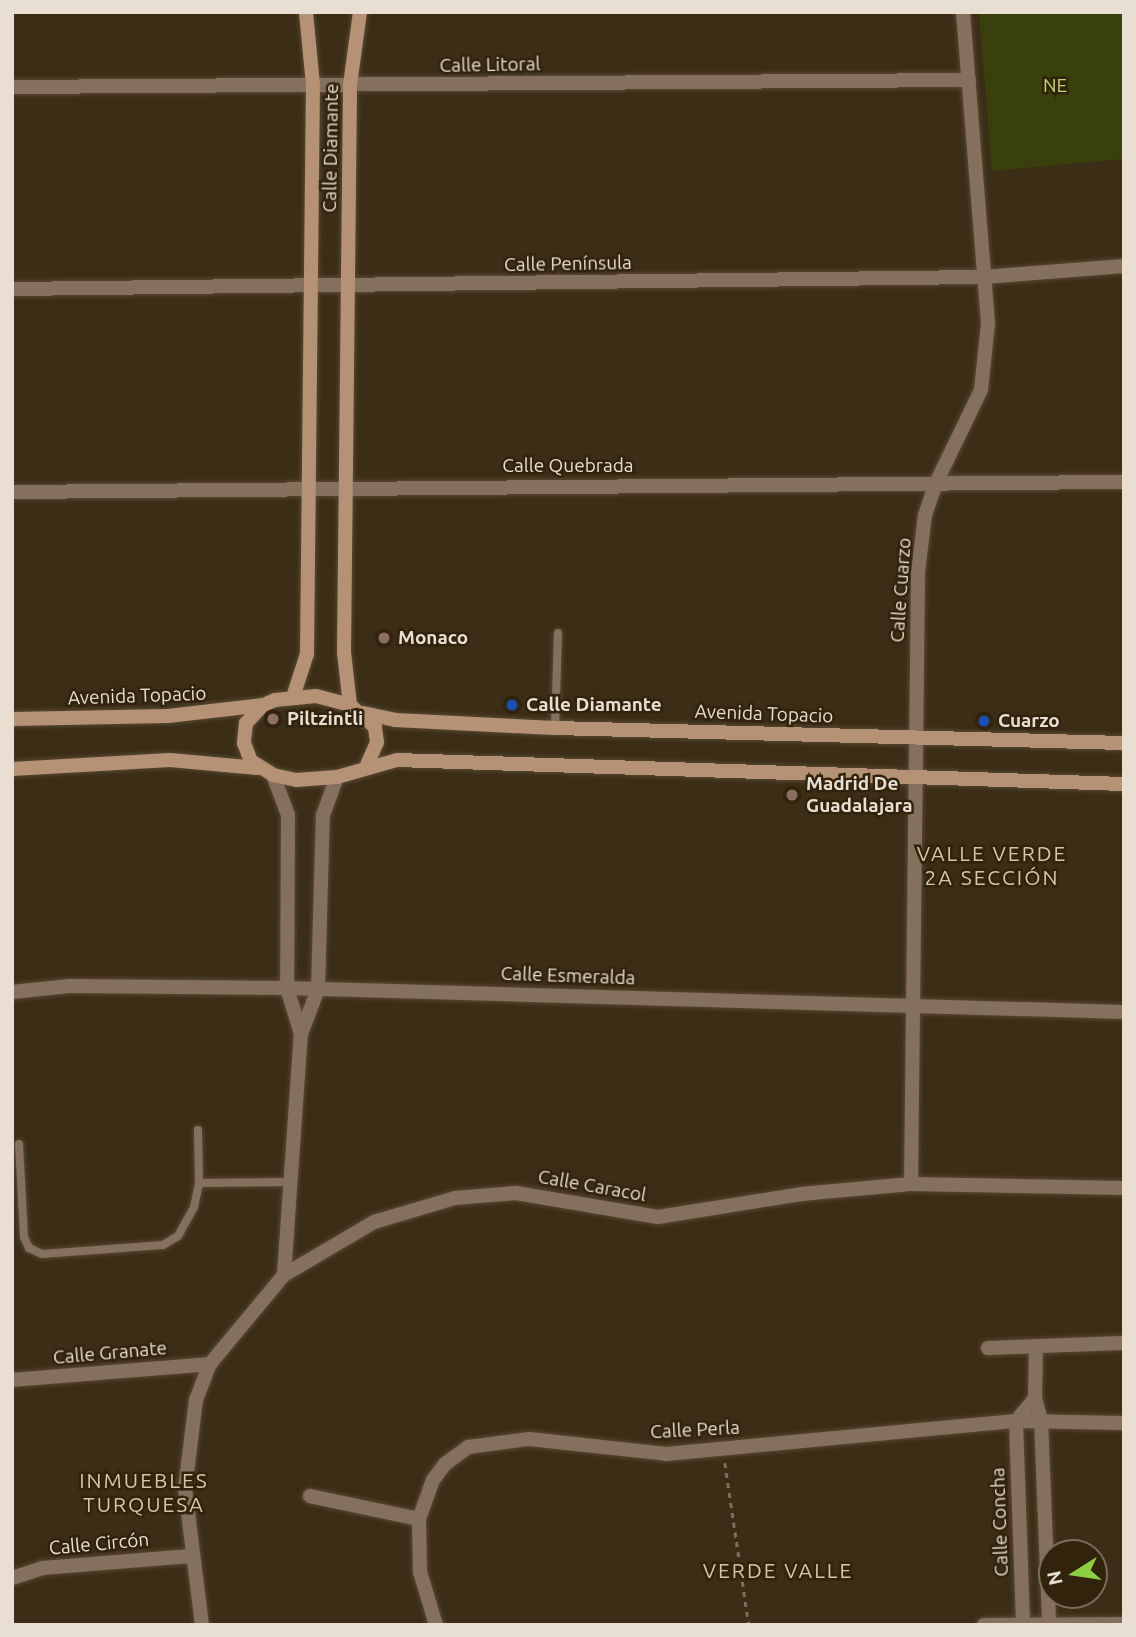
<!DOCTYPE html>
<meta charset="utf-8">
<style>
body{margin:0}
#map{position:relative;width:1136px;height:1637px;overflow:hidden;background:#3c2d16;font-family:Ubuntu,sans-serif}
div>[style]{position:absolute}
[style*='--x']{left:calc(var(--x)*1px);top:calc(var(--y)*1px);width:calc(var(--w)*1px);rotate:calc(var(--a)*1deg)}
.green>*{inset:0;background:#39400e}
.path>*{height:2.5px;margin-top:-1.25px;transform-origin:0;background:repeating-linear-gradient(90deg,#7d705d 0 5px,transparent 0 10px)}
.roads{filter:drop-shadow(0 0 2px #584934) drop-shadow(0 0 2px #584934)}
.lane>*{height:8px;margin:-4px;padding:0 4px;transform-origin:4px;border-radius:4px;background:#856f5d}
.street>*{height:14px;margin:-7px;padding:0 7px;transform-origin:7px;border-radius:7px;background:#856f5d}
.secondary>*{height:14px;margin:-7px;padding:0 7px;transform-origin:7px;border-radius:7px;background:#b59275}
.dots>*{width:19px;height:19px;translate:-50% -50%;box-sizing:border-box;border:4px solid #31230c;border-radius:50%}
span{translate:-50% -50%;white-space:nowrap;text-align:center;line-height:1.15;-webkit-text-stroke:5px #31230c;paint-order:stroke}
.street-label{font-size:19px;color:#e8ded1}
.park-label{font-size:19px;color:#c2d278}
.poi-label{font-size:19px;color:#e8ded1;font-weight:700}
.left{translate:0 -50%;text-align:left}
.neighbourhood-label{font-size:21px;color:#d7c4a9;letter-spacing:2px}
.frame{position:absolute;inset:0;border:14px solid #e8ded1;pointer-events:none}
.north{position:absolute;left:1038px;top:1539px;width:70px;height:70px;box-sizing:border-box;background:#31230c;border:2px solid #7a6e5b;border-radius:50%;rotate:258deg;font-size:19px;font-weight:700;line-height:28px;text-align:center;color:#e8ded1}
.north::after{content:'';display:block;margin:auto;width:24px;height:32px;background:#8ece43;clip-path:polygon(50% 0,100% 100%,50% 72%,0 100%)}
</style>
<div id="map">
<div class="green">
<i style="clip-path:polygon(979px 12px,1124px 12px,1124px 159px,992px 171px)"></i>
</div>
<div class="path">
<i style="--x:725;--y:1463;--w:164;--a:81.6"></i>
</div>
<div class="roads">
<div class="lane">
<i style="--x:555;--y:728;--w:95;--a:-88.2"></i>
<i style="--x:19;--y:1144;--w:93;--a:86.9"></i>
<i style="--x:24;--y:1237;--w:12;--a:66"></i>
<i style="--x:29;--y:1248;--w:14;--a:25"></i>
<i style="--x:42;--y:1254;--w:121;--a:-4.3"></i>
<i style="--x:163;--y:1245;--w:17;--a:-31"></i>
<i style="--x:178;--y:1236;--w:33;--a:-61"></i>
<i style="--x:194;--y:1207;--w:25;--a:-78"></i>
<i style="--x:199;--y:1183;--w:53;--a:-91.1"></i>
<i style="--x:199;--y:1183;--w:89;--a:-0.6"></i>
</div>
<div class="street">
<i style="--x:12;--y:87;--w:957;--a:-0.42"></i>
<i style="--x:12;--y:289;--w:972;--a:-0.71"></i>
<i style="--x:984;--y:277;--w:140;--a:-4.5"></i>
<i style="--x:12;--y:492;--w:1112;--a:-0.52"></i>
<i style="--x:273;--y:775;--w:43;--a:69.4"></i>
<i style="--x:288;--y:815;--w:173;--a:90.3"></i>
<i style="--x:287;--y:988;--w:48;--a:73.1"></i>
<i style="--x:12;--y:992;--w:58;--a:-5.9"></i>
<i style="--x:70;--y:986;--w:217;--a:0.5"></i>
<i style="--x:287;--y:988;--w:837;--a:1.64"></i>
<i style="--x:911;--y:1184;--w:612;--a:-89.34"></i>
<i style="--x:918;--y:572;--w:57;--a:-83"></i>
<i style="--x:925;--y:515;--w:34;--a:-71"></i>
<i style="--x:936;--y:483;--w:103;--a:-64.2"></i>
<i style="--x:981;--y:390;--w:67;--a:-84"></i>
<i style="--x:988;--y:323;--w:312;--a:-94.6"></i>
<i style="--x:284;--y:1275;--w:242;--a:-86"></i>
<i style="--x:301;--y:1034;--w:48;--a:-69.3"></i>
<i style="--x:318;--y:989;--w:174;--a:-88.4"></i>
<i style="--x:323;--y:815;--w:40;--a:-69.8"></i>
<i style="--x:1036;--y:1346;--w:52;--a:91.1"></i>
<i style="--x:1035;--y:1398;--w:23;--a:75"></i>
<i style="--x:1041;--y:1420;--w:202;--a:87.7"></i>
<i style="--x:988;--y:1348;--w:133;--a:-2.2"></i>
<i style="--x:12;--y:1380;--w:199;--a:-4.6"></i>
<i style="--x:310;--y:1496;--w:111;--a:11.9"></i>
<i style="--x:12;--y:1578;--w:32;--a:-18"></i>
<i style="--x:42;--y:1568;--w:149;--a:-4.6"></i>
<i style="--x:1023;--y:1622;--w:201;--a:-92"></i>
<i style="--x:1016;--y:1421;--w:30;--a:-50"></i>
<i style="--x:202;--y:1625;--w:137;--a:-97.1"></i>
<i style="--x:185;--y:1489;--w:90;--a:-83"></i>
<i style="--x:196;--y:1400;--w:39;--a:-69"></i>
<i style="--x:210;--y:1364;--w:116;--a:-50.3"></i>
<i style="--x:284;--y:1275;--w:104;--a:-30.5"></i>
<i style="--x:374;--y:1222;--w:84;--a:-16.5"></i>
<i style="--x:455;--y:1198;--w:61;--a:-4.7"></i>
<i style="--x:516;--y:1193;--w:144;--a:9.6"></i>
<i style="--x:658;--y:1217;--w:145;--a:-9.1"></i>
<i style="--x:801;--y:1194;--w:110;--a:-5.2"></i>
<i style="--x:911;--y:1184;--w:213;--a:1.1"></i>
<i style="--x:436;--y:1625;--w:55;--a:-106.8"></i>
<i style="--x:420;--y:1572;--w:53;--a:-91.1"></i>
<i style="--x:419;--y:1519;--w:41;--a:-70.3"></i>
<i style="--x:433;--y:1480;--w:20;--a:-53"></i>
<i style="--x:445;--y:1464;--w:29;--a:-36"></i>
<i style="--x:468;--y:1447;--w:62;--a:-7.5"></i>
<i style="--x:529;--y:1439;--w:138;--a:6.2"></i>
<i style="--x:666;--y:1454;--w:352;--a:-5.4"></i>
<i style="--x:1016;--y:1421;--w:108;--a:1.1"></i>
<i style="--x:984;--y:1625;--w:140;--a:-0.4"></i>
</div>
<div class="secondary">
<i style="--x:293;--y:697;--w:45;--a:-72"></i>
<i style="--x:307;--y:654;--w:569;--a:-89.4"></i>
<i style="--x:313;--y:85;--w:73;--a:-95.5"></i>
<i style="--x:350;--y:705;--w:53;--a:-96.5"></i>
<i style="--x:344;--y:652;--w:567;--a:-89.39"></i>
<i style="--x:350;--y:85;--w:74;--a:-82.2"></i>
<i style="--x:363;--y:713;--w:33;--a:12"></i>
<i style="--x:395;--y:720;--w:160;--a:2.9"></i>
<i style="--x:555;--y:728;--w:569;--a:1.51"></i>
<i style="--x:12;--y:719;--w:156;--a:-1.1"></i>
<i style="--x:168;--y:716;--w:96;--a:-6.6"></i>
<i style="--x:366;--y:767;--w:27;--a:-66"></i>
<i style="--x:377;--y:742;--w:15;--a:-98"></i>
<i style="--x:375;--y:727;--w:33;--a:-139"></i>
<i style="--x:350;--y:705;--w:35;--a:-165"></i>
<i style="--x:316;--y:696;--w:41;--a:174.4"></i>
<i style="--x:275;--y:700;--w:13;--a:157"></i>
<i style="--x:263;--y:705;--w:25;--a:133"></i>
<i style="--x:246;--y:723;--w:20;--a:96"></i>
<i style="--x:244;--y:743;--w:19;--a:69"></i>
<i style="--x:251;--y:761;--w:26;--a:32"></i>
<i style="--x:273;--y:775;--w:24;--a:12"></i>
<i style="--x:296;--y:780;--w:41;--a:-4.2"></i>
<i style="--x:337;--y:777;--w:62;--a:-15.8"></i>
<i style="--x:397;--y:760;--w:727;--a:1.89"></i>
<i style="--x:12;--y:769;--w:158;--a:-3.3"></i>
<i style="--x:170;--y:760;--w:88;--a:5.2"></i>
</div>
</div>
<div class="dots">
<i style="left:384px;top:638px;background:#8d6e63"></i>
<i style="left:512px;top:705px;background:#1a4fb4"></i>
<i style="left:273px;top:719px;background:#8d6e63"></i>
<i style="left:984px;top:721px;background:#1a4fb4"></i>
<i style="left:792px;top:795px;background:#8d6e63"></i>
</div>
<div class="street-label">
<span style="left:490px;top:65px;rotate:-1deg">Calle Litoral</span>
<span style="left:331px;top:148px;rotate:-89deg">Calle Diamante</span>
<span style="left:568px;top:264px;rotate:-1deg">Calle Península</span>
<span style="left:568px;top:466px">Calle Quebrada</span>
<span style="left:901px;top:590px;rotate:-86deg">Calle Cuarzo</span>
<span style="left:137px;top:696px;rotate:-2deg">Avenida Topacio</span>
<span style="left:764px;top:714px;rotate:2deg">Avenida Topacio</span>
<span style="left:568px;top:976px;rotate:2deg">Calle Esmeralda</span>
<span style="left:592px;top:1186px;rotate:10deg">Calle Caracol</span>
<span style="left:110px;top:1353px;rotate:-5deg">Calle Granate</span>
<span style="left:695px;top:1430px;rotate:-3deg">Calle Perla</span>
<span style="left:1000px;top:1522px;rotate:-92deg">Calle Concha</span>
<span style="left:99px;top:1544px;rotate:-5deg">Calle Circón</span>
</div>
<div class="park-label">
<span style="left:1055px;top:86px">NE</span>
</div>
<div class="poi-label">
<span class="left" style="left:398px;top:638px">Monaco</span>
<span class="left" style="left:526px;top:705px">Calle Diamante</span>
<span class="left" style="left:287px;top:719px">Piltzintli</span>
<span class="left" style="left:998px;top:721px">Cuarzo</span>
<span class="left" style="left:806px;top:795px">Madrid De<br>Guadalajara</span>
</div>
<div class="neighbourhood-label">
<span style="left:992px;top:865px">VALLE VERDE<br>2A SECCIÓN</span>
<span style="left:144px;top:1492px">INMUEBLES<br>TURQUESA</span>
<span style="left:778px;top:1570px">VERDE VALLE</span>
</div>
<div class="frame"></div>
<div class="north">N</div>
</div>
